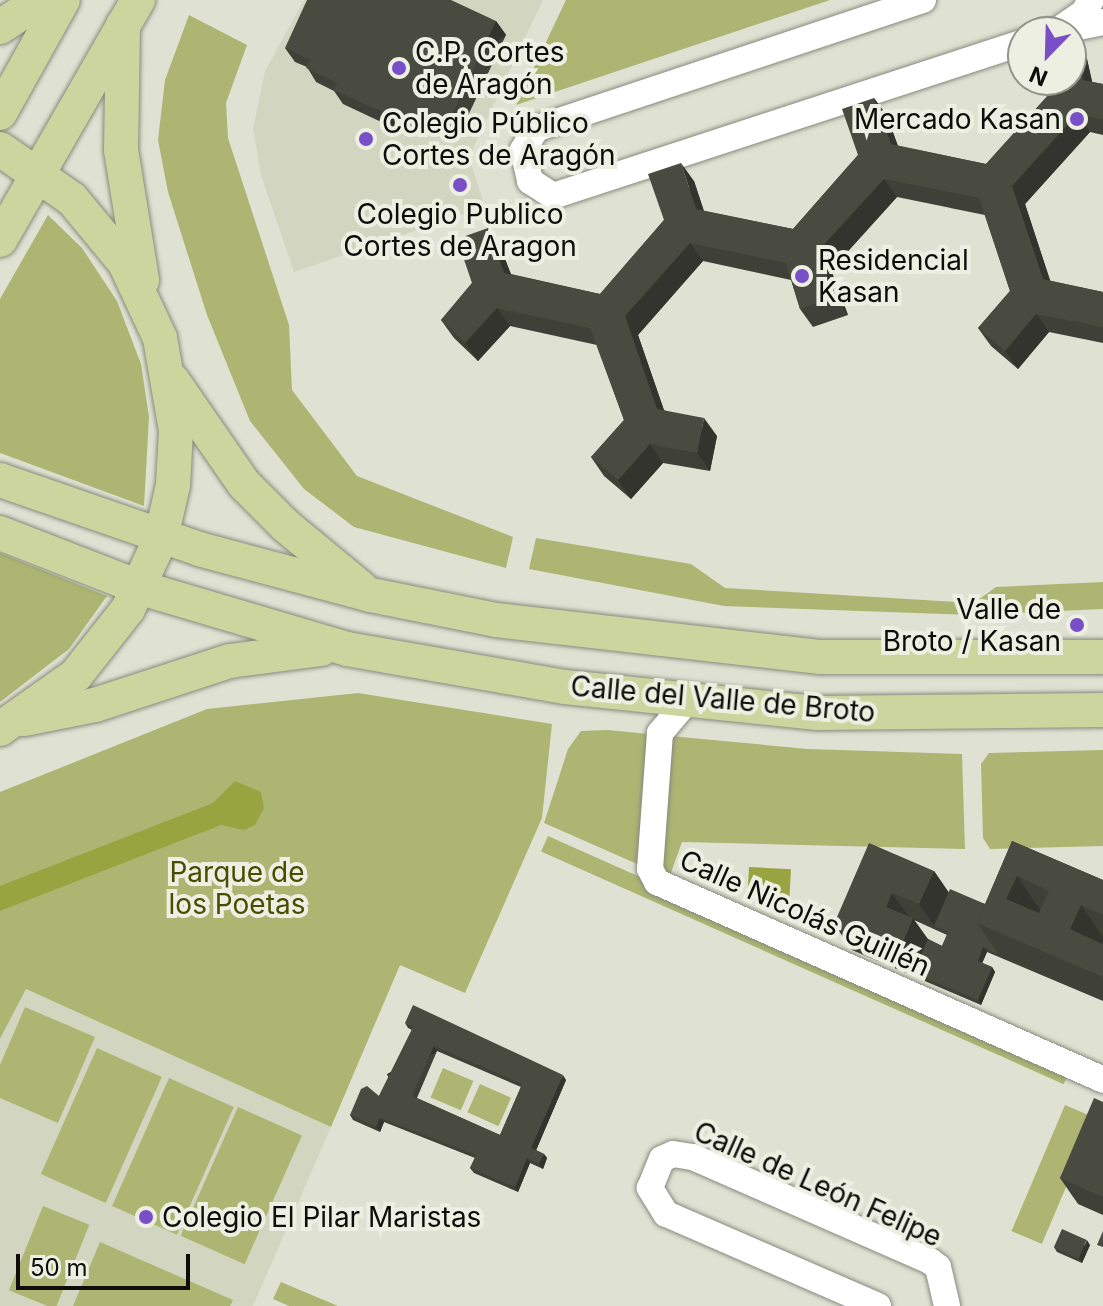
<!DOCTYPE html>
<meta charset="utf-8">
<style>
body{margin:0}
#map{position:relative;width:1103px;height:1306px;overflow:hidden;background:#dfe2d3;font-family:Inter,sans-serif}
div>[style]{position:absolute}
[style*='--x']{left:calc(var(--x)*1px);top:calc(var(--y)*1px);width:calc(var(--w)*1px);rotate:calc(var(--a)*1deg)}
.built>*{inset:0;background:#d2d6c0}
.green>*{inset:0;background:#acb672;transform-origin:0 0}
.water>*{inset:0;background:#97a440;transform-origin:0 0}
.roads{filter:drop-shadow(0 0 2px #888a7d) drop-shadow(0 0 2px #888a7d)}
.minor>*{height:26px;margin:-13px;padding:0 13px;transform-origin:13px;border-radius:13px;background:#fff}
.major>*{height:34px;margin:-17px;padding:0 17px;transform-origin:17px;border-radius:17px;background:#cdd59e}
.wall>*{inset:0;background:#3f4037}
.shaded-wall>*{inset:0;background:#33342d;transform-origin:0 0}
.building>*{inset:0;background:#494b40;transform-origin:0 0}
.dots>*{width:22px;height:22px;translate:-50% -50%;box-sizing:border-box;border:4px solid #ecefe1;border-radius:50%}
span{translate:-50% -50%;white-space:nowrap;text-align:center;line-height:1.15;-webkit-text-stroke:8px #ecefe1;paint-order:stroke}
.poi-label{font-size:28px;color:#0d0e0a}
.left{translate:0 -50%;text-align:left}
.right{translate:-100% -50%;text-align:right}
.street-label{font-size:28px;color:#0d0e0a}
.park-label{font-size:28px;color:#474e00}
.north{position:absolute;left:1007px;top:16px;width:80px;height:80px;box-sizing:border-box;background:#ecefe1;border:2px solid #93958b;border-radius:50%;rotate:203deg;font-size:22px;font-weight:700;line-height:32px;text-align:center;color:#0d0e0a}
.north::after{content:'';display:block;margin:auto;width:28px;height:36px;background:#794fc8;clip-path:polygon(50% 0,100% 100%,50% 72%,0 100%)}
.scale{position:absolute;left:16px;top:1254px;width:174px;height:36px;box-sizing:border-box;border:4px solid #0d0e0a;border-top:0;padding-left:10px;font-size:24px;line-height:28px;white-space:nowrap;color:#0d0e0a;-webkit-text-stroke:6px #ecefe1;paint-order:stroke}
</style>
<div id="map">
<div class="built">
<i style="clip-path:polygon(304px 0,543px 0,469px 157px,485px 207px,294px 272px,261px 175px,253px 129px,265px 71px)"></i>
<i style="clip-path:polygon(26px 989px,331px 1127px,253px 1306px,0 1306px,0 1039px)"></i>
</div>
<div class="green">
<i style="clip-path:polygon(566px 0,830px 0,516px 105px)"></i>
<i style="clip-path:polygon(189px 15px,247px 45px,226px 103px,228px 138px,289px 325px,292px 390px,357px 476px,513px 537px,506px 568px,354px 527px,304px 489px,250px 421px,207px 315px,168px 192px,158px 140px,165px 80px)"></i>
<i style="clip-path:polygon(48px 215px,82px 248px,117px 301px,141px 364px,149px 417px,144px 506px,0 453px,0 299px)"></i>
<i style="clip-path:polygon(536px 538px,691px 564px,725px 588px,974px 603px,996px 587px,1103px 582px,1103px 609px,972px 615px,724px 606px,529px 569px)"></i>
<i style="clip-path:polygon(0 553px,107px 596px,69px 649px,0 702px)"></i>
<i style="clip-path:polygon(358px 693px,552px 724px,542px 818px,465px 993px,400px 965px,331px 1127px,26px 989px,0 1039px,0 792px,207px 709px)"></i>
<i style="clip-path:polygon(607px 730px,808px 749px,962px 754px,965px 849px,682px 842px,669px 878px,544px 823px,568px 749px,581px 731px)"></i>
<i style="clip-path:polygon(1103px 750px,1103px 846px,990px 849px,983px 838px,981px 764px,989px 753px)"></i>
<i style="left:548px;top:836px;width:572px;height:17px;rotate:24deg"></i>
<i style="clip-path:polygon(25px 1007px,95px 1037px,58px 1123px,0 1098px,0 1065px)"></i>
<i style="left:97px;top:1048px;width:71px;height:138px;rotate:24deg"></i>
<i style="left:443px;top:1068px;width:33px;height:32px;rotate:23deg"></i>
<i style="left:169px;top:1078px;width:71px;height:140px;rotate:24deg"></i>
<i style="left:480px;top:1084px;width:34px;height:31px;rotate:24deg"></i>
<i style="left:1065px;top:1105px;width:33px;height:137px;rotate:23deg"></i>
<i style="left:238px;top:1107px;width:70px;height:141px;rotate:24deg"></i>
<i style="left:43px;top:1206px;width:50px;height:91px;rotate:22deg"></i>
<i style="clip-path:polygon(100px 1242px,233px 1300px,230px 1306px,73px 1306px)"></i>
<i style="clip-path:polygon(281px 1282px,338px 1306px,289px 1306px,273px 1299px)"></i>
</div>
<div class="water">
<i style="clip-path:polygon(235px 781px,261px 792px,264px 808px,255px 825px,244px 830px,221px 825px,0 911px,0 886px,213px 803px)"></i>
<i style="left:749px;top:867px;width:42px;height:28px;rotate:3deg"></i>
</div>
<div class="roads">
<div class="minor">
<i style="--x:923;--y:0;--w:408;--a:161.6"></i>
<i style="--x:536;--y:129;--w:25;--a:122"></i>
<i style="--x:523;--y:150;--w:32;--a:77"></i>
<i style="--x:530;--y:181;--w:27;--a:33"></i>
<i style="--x:553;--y:196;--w:495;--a:-18.1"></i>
<i style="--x:1060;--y:29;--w:29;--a:-35"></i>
<i style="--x:1084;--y:12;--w:14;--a:-60"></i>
<i style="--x:1054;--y:32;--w:50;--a:-11.5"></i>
<i style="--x:687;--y:701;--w:42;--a:130.2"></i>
<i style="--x:660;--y:733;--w:136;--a:94.2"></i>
<i style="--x:650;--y:869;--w:15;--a:62"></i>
<i style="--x:657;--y:882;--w:488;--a:23.9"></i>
<i style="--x:878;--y:1306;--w:231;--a:-156.5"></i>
<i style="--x:666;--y:1214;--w:31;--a:-122"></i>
<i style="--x:650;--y:1188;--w:31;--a:-68"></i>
<i style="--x:662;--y:1159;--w:12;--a:-24"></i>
<i style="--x:673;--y:1154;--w:20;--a:9"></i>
<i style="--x:693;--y:1157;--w:259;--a:23.7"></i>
<i style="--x:930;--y:1261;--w:10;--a:37"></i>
<i style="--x:938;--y:1267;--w:40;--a:77"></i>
</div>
<div class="major">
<i style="--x:123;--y:25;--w:125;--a:90.9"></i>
<i style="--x:121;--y:150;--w:132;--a:80.8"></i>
<i style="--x:0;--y:27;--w:49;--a:-33.4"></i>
<i style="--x:0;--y:113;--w:129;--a:-60.9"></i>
<i style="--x:0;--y:149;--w:88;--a:34.8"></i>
<i style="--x:72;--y:199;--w:83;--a:50.4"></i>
<i style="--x:125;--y:263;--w:83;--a:65"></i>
<i style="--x:160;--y:338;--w:94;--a:80.2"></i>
<i style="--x:176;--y:431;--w:54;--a:93.2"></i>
<i style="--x:173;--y:485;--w:54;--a:102.8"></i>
<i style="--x:161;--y:538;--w:78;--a:114.9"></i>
<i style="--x:128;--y:609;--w:84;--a:128.2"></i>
<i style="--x:76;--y:675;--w:93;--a:144.6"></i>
<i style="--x:0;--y:240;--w:277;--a:-60.1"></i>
<i style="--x:172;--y:380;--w:126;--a:55.3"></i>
<i style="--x:244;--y:484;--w:59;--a:45"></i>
<i style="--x:286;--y:526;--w:97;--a:39.6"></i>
<i style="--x:0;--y:480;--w:211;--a:19.1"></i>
<i style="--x:199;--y:549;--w:178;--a:15"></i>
<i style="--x:371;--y:595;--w:127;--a:11.3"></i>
<i style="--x:496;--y:620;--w:327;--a:6.5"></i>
<i style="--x:821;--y:657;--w:282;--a:0"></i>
<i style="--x:0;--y:533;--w:151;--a:21.3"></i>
<i style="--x:141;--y:588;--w:215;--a:16.5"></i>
<i style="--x:347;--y:649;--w:221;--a:9.9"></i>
<i style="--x:565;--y:687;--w:254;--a:5.9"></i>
<i style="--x:818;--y:713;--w:285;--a:-0.6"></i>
<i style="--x:24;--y:719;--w:72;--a:-11.2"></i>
<i style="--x:95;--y:705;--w:142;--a:-18.1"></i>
<i style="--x:230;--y:661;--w:92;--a:-7.5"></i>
</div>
</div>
<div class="wall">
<i style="clip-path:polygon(496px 21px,506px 35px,457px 139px,431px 127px,427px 135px,398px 121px,394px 128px,343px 104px,334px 91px,316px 82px,307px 67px,295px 62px,285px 48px)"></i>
<i style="clip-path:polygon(1085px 50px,1092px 82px,1103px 84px,1103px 135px,1090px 132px,1025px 204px,1050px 281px,1103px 292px,1103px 343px,1049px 332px,1018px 369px,991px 346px,978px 328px,1010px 291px,985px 215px,897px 197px,831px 270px,848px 315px,813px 327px,800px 309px,791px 280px,703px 261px,638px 335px,664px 410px,717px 436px,710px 471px,663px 463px,631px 499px,604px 476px,591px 457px,624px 420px,597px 345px,510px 326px,478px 361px,454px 338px,441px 320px,472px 283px,488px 228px,500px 246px,511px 274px,600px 294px,664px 220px,694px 181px,704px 211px,793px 229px,858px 155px,874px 98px,887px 116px,898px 146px,986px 164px,1051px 92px)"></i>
<i style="clip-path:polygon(evenodd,1012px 841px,1103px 880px,1103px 1001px,987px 952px,982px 963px,992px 967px,995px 972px,981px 1005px,852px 950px,834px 924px,934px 871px,948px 892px,985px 904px,1012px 841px,914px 920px,947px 935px,942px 946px,928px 939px,914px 920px)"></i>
<i style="clip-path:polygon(evenodd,405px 1023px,566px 1080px,536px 1150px,544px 1154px,547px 1158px,543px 1169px,530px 1163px,518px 1192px,474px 1173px,470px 1168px,475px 1158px,384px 1122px,380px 1132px,353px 1120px,350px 1115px,379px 1096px,412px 1030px,408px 1028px,405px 1023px,437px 1051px,521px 1087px,500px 1135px,417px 1098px,437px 1051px)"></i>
<i style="clip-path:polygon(1103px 1102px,1103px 1215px,1078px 1204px,1060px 1178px)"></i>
<i style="clip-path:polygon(1090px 1245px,1082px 1263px,1057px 1252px,1054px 1247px)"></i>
</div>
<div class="shaded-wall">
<i style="left:496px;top:21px;width:17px;height:115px;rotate:54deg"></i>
<i style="clip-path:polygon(1072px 31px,1085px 50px,1096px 99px,1083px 80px)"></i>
<i style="clip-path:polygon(874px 98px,887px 116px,904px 163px,891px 144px)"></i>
<i style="clip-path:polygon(388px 107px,398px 121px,394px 128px,385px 113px)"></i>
<i style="clip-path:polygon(422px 113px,431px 127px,427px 135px,417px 120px)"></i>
<i style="clip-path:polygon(1077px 114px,1090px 132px,1025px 204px,1056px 298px,1043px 279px,1012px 186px)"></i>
<i style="clip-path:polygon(681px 163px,694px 181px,709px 227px,696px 209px)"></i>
<i style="clip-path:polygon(884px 179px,897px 197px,831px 270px,848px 315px,835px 297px,818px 251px)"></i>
<i style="clip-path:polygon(488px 228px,500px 246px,517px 291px,504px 273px)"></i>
<i style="clip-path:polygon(690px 243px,703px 261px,638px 335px,670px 428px,657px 409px,625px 316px)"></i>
<i style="clip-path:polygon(497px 308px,510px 326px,478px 361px,465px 343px)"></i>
<i style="clip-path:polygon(1036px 314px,1049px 332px,1018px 369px,1005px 351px)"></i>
<i style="clip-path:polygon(704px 418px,717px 436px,710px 471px,697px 453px)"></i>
<i style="clip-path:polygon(650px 444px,663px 463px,631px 499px,618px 480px)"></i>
<i style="clip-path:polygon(934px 871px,952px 897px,935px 927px,919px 904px)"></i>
<i style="clip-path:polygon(1017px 876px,1041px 911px,1031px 934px,1006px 899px)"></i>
<i style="clip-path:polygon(892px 893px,910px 918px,886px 907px)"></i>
<i style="clip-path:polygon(1081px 905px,1103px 937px,1103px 945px,1070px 929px)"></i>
<i style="clip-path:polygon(913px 918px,931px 944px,913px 973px,899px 952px)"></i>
<i style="clip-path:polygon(983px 947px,987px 952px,981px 966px,978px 961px)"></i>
<i style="clip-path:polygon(992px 967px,995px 972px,981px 1005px,978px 1000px)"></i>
<i style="left:434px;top:1046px;width:6px;height:55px;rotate:59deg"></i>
<i style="clip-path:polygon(563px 1075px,566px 1080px,535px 1153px,531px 1148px)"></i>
<i style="clip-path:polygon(380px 1118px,384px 1122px,380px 1132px,376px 1127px)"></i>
<i style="clip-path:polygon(544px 1154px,547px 1158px,543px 1169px,539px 1164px)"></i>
<i style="clip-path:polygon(527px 1158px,530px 1163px,518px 1192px,515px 1187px)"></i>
<i style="clip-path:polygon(1087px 1240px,1090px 1245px,1082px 1263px,1079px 1258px)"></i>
</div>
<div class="building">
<i style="clip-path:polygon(307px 0,451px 0,496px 21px,447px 125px,422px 113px,417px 120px,388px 107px,385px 113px,333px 90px,337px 83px,306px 68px,310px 60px,285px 48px)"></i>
<i style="clip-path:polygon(1072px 31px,1083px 80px,1103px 84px,1103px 119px,1077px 114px,1012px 186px,1043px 279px,1103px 292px,1103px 327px,1036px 314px,1005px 351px,978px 328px,1010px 291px,979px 198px,884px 179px,818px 251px,835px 297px,800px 309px,786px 263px,690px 243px,625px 316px,657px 409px,704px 418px,697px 453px,650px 444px,618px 480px,591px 457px,624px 420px,590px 328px,497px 308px,465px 343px,441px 320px,472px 283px,457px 239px,488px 228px,504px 273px,600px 294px,664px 220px,648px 174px,681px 163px,696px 209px,793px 229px,858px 155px,842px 109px,874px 98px,891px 144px,986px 164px,1051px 92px,1047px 80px,1071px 80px,1070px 32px)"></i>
<i style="clip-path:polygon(evenodd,1012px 841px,1103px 880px,1103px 915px,1081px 905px,1070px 929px,1102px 944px,1103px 942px,1103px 977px,977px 923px,1012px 841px,1017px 876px,1049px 891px,1039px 913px,1006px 899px,1017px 876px)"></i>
<i style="clip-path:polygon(869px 843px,934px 871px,919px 904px,892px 893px,886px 907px,913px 918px,899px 952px,834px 924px)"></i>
<i style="clip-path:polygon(950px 889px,985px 904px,977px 923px,998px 953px,997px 954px,983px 947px,978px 961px,992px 967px,978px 1000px,913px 973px,928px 939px,942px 946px,948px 932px,934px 926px)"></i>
<i style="clip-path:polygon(evenodd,413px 1005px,563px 1075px,531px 1148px,544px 1154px,539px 1164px,527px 1158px,515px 1187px,470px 1168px,476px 1155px,380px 1118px,376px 1127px,350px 1115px,361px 1089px,367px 1086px,379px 1096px,413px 1027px,405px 1023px,413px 1005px,434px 1046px,522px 1084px,500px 1135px,412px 1096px,434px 1046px)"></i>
<i style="clip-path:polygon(1094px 1098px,1103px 1102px,1103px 1197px,1060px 1178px)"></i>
<i style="left:1062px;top:1229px;width:27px;height:20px;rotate:24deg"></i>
<i style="clip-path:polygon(1103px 1231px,1103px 1247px,1097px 1245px)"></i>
</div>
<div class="dots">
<i style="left:399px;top:68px;background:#794fc8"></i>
<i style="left:1077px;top:119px;background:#794fc8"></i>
<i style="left:366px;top:139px;background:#794fc8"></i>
<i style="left:460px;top:185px;background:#794fc8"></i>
<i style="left:802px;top:276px;background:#794fc8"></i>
<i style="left:1077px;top:625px;background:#794fc8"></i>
<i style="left:146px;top:1217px;background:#794fc8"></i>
</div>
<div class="poi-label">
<span class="left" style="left:415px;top:68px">C.P. Cortes<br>de Aragón</span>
<span class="right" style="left:1061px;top:119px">Mercado Kasan</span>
<span class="left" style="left:382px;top:139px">Colegio Público<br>Cortes de Aragón</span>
<span style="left:460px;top:230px">Colegio Publico<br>Cortes de Aragon</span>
<span class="left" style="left:818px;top:276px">Residencial<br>Kasan</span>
<span class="right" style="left:1061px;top:625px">Valle de<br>Broto / Kasan</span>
<span class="left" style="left:162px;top:1217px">Colegio El Pilar Maristas</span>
</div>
<div class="street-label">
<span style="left:723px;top:699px;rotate:5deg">Calle del Valle de Broto</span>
<span style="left:805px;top:913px;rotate:24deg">Calle Nicolás Guillén</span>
<span style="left:818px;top:1184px;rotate:24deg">Calle de León Felipe</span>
</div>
<div class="park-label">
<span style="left:237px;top:888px">Parque de<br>los Poetas</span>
</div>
<div class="north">N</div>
<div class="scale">50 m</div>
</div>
